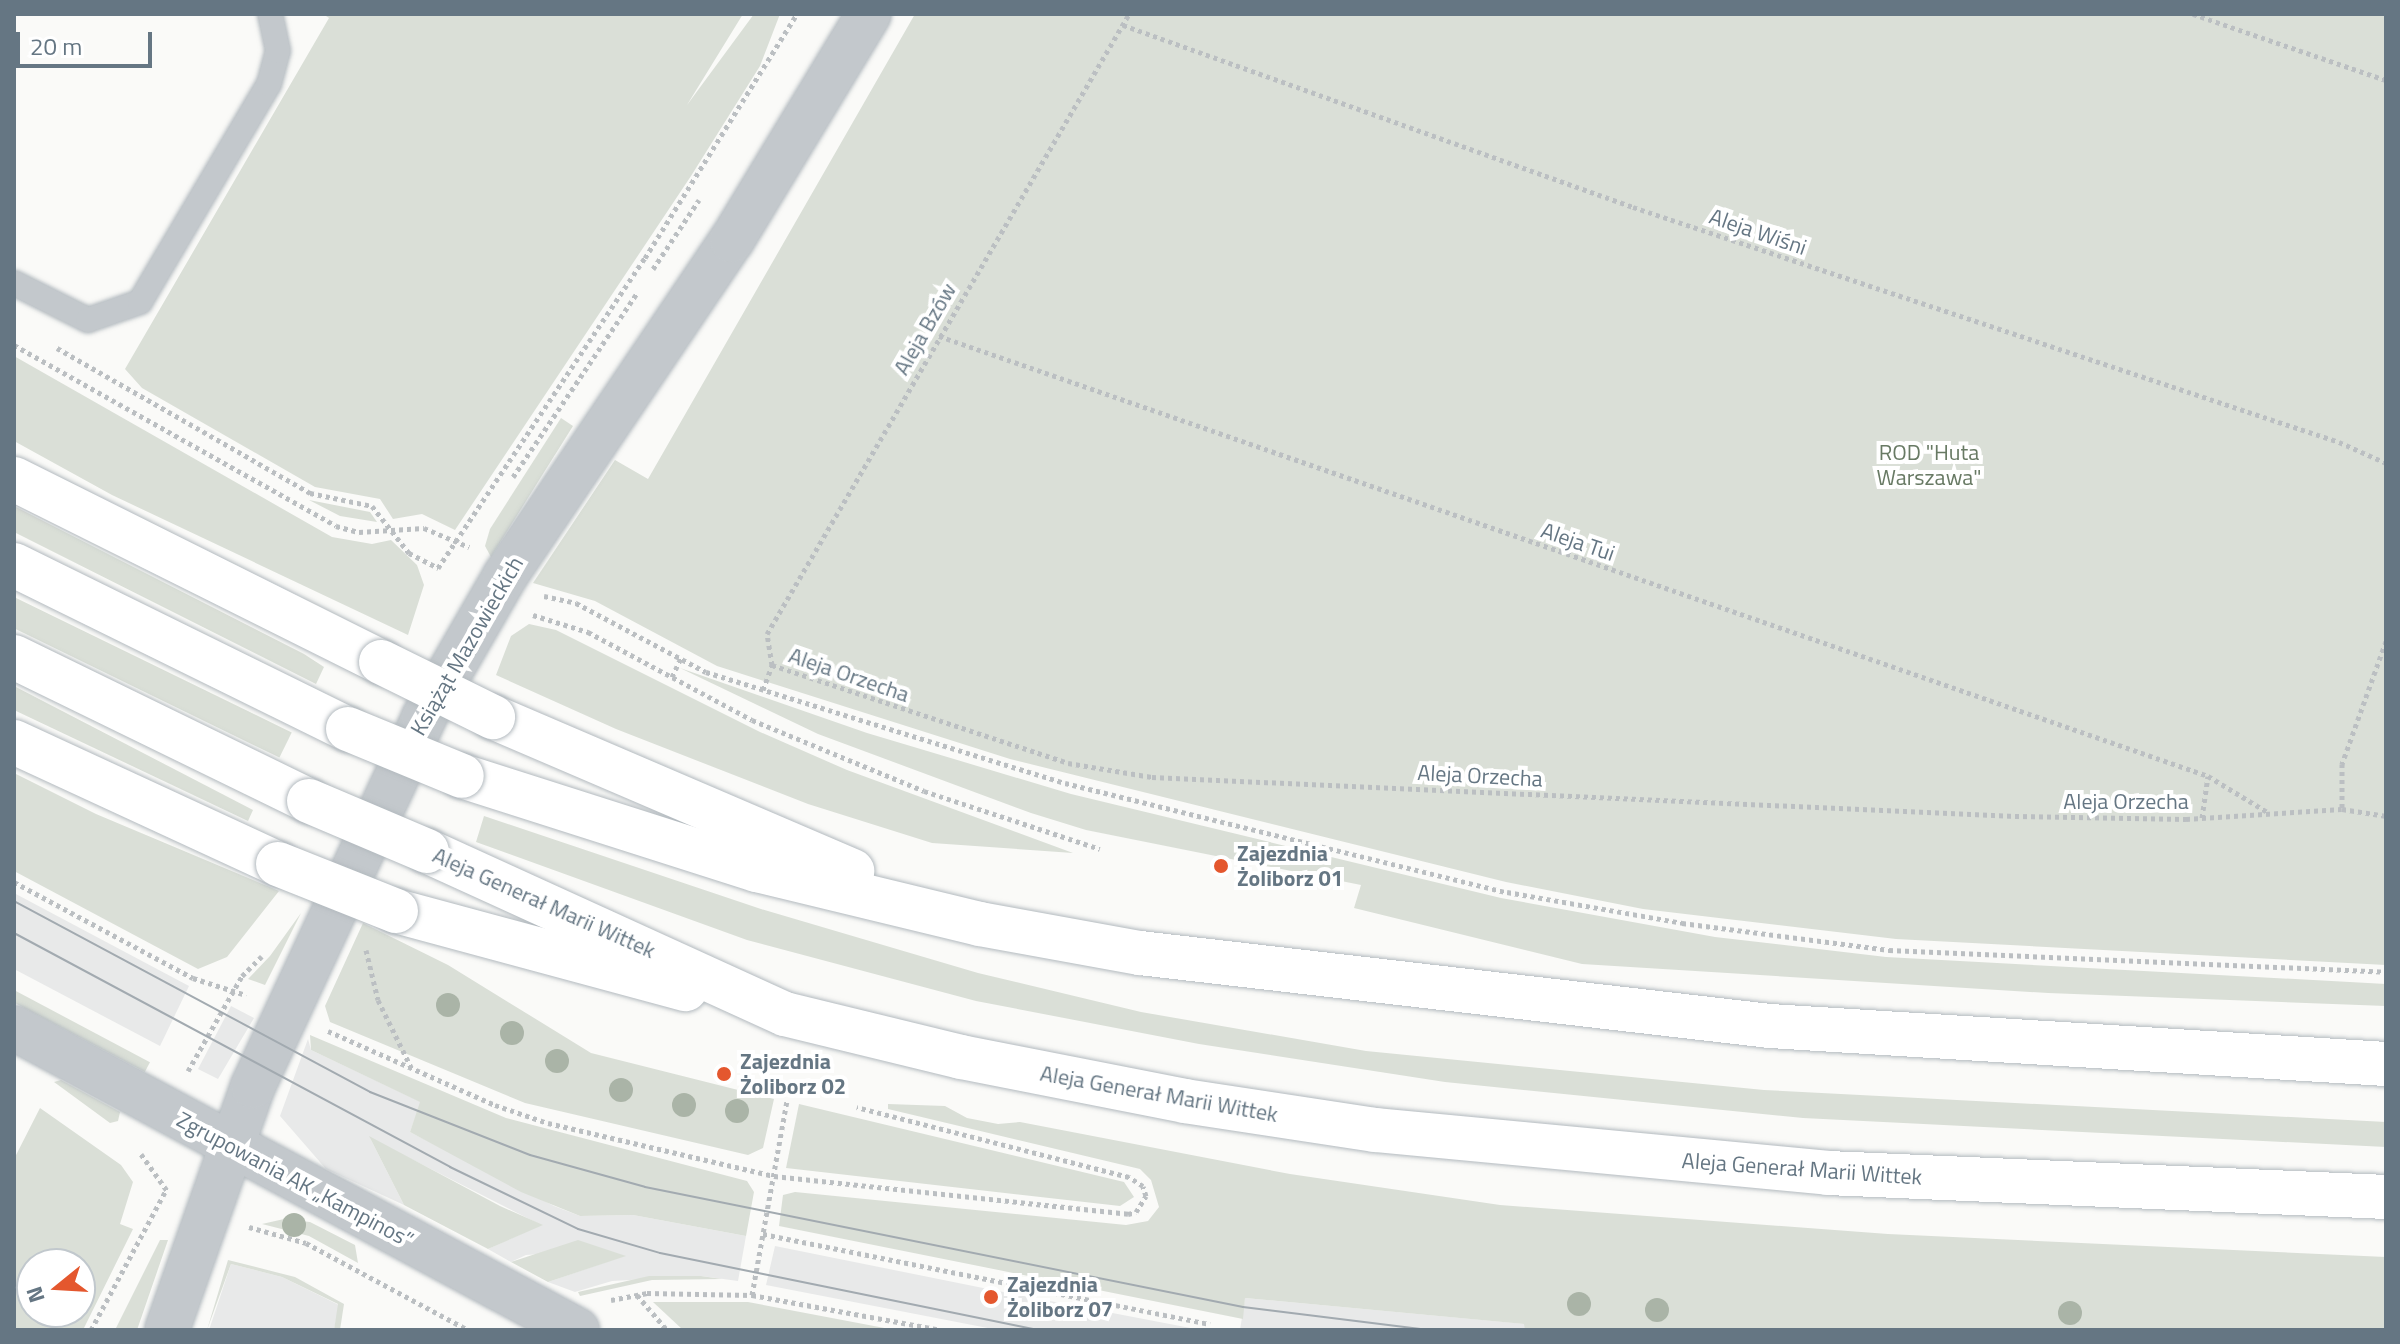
<!DOCTYPE html>
<meta charset="utf-8">
<style>
body{margin:0}
#map{position:relative;width:2400px;height:1344px;overflow:hidden;background:#fafaf8;font-family:"Titillium Web",sans-serif}
div>[style]{position:absolute}
[style*='--x']{left:calc(var(--x)*1px);top:calc(var(--y)*1px);width:calc(var(--w)*1px);rotate:calc(var(--a)*1deg)}
.built>*{inset:0;background:#e8e9e9}
.green>*{inset:0;background:#dadfd7;transform-origin:0 0}
.path>*{height:5px;margin-top:-2.5px;transform-origin:0;background:repeating-linear-gradient(90deg,#bbbfc2 0 4px,transparent 0 8px)}
.roads{filter:drop-shadow(0 0 2px #b3babf) drop-shadow(0 0 2px #b3babf)}
.service>*{height:24px;margin:-12px;padding:0 12px;transform-origin:12px;border-radius:12px;background:#c3c8cc}
.minor>*{height:44px;margin:-22px;padding:0 22px;transform-origin:22px;border-radius:22px;background:#c3c8cc}
.secondary>*{height:44px;margin:-22px;padding:0 22px;transform-origin:22px;border-radius:22px;background:#fff}
.tram>*{height:2px;margin:-1px;padding:0 1px;transform-origin:1px;border-radius:1px;background:#a2aab0}
.bridges{filter:drop-shadow(0 0 2px #b3babf) drop-shadow(0 0 2px #b3babf)}
.secondary-bridge>*{height:44px;margin:-22px;padding:0 22px;transform-origin:22px;border-radius:22px;background:#fff}
.trees>*{width:24px;height:24px;margin:-12px;border-radius:50%;background:#aab4a7}
.dots>*{width:22px;height:22px;translate:-50% -50%;box-sizing:border-box;border:4px solid #fff;border-radius:50%}
span{translate:-50% -50%;white-space:nowrap;text-align:center;line-height:1.15;-webkit-text-stroke:8px #fff;paint-order:stroke}
.street-label{font-size:22px;color:#657683}
.park-label{font-size:22px;color:#687a64}
.poi-label{font-size:22px;color:#657683;font-weight:700}
.left{translate:0 -50%;text-align:left}
.frame{position:absolute;inset:0;border:16px solid #657683;pointer-events:none}
.north{position:absolute;left:16px;top:1248px;width:80px;height:80px;box-sizing:border-box;background:#fff;border:2px solid #c1c8cd;border-radius:50%;rotate:252deg;font-size:22px;font-weight:700;line-height:32px;text-align:center;color:#657683}
.north::after{content:'';display:block;margin:auto;width:28px;height:36px;background:#e4572e;clip-path:polygon(50% 0,100% 100%,50% 72%,0 100%)}
.scale{position:absolute;left:16px;top:32px;width:136px;height:36px;box-sizing:border-box;border:4px solid #657683;border-top:0;padding-left:10px;font-size:24px;line-height:28px;white-space:nowrap;color:#657683;-webkit-text-stroke:6px #fff;paint-order:stroke}
</style>
<div id="map">
<div class="built">
<i style="clip-path:polygon(14px 893px,189px 986px,160px 1046px,14px 969px)"></i>
<i style="clip-path:polygon(231px 1006px,254px 1018px,218px 1079px,198px 1069px)"></i>
<i style="clip-path:polygon(308px 1039px,311px 1050px,421px 1102px,410px 1132px,554px 1206px,580px 1216px,633px 1215px,746px 1236px,738px 1281px,701px 1276px,612px 1281px,575px 1292px,548px 1282px,624px 1256px,604px 1250px,526px 1255px,511px 1262px,488px 1249px,541px 1225px,370px 1138px,404px 1205px,326px 1169px,280px 1116px)"></i>
<i style="clip-path:polygon(775px 1246px,993px 1290px,1201px 1330px,998px 1330px,766px 1285px)"></i>
<i style="clip-path:polygon(231px 1264px,282px 1277px,339px 1305px,334px 1330px,209px 1330px)"></i>
<i style="clip-path:polygon(1245px 1298px,1525px 1324px,1525px 1330px,1240px 1330px)"></i>
</div>
<div class="green">
<i style="clip-path:polygon(323px 14px,743px 14px,687px 105px,754px 14px,780px 14px,760px 66px,691px 176px,455px 530px,422px 514px,393px 519px,380px 499px,315px 487px,142px 388px,125px 369px,329px 18px)"></i>
<i style="clip-path:polygon(915px 14px,2386px 14px,2386px 965px,1896px 939px,1643px 909px,1506px 882px,1010px 759px,717px 666px,595px 601px,533px 583px,615px 460px,648px 479px)"></i>
<i style="clip-path:polygon(14px 356px,332px 537px,372px 544px,391px 540px,417px 565px,424px 585px,408px 635px,112px 495px,14px 441px)"></i>
<i style="clip-path:polygon(561px 418px,573px 426px,491px 557px,485px 546px,490px 529px)"></i>
<i style="clip-path:polygon(309px 500px,370px 512px,377px 522px,340px 516px)"></i>
<i style="clip-path:polygon(14px 506px,304px 654px,324px 667px,316px 684px,14px 532px)"></i>
<i style="left:14px;top:597px;width:309px;height:28px;rotate:26deg"></i>
<i style="clip-path:polygon(529px 624px,556px 630px,760px 732px,847px 770px,1073px 853px,932px 843px,808px 804px,616px 729px,496px 675px,511px 636px)"></i>
<i style="clip-path:polygon(680px 668px,867px 733px,1071px 794px,1501px 898px,1715px 937px,1886px 957px,2386px 984px,2386px 1006px,2048px 993px,1582px 964px,1354px 908px,1361px 885px,1086px 830px,1031px 813px,818px 734px)"></i>
<i style="clip-path:polygon(14px 686px,253px 810px,248px 821px,14px 710px)"></i>
<i style="clip-path:polygon(14px 773px,96px 814px,279px 891px,227px 957px,198px 969px,14px 871px)"></i>
<i style="clip-path:polygon(484px 816px,761px 909px,978px 973px,1141px 1012px,1366px 1051px,1764px 1090px,2386px 1122px,2386px 1147px,1803px 1118px,1445px 1082px,1199px 1044px,976px 1001px,747px 940px,476px 842px)"></i>
<i style="clip-path:polygon(301px 913px,265px 985px,248px 979px,270px 956px)"></i>
<i style="clip-path:polygon(363px 923px,448px 965px,591px 1053px,774px 1099px,763px 1148px,748px 1155px,525px 1103px,330px 1022px,325px 1006px)"></i>
<i style="left:14px;top:990px;width:154px;height:11px;rotate:28deg"></i>
<i style="clip-path:polygon(310px 1035px,506px 1118px,747px 1181px,754px 1192px,746px 1236px,633px 1215px,580px 1216px,521px 1192px,410px 1132px,420px 1102px,311px 1050px)"></i>
<i style="clip-path:polygon(61px 1080px,120px 1112px,118px 1121px,110px 1123px,54px 1082px)"></i>
<i style="clip-path:polygon(799px 1104px,1124px 1182px,1134px 1197px,1120px 1206px,786px 1168px)"></i>
<i style="clip-path:polygon(888px 1104px,945px 1106px,967px 1118px,998px 1124px,1020px 1122px,1290px 1174px,1500px 1205px,1888px 1234px,2386px 1257px,2386px 1330px,1525px 1330px,1524px 1324px,1245px 1298px,1243px 1319px,779px 1226px,783px 1195px,795px 1192px,1126px 1225px,1148px 1221px,1159px 1207px,1151px 1180px,1140px 1169px,888px 1109px)"></i>
<i style="clip-path:polygon(evenodd,40px 1108px,121px 1165px,133px 1182px,120px 1224px,133px 1229px,83px 1330px,14px 1330px,14px 1159px,40px 1108px,32px 1264px,80px 1264px,80px 1312px,32px 1312px,32px 1264px)"></i>
<i style="clip-path:polygon(369px 1136px,500px 1206px,543px 1225px,488px 1249px,404px 1205px)"></i>
<i style="clip-path:polygon(284px 1219px,310px 1222px,355px 1245px,358px 1263px,309px 1236px,262px 1224px)"></i>
<i style="clip-path:polygon(160px 1240px,168px 1240px,137px 1330px,115px 1330px)"></i>
<i style="clip-path:polygon(578px 1240px,626px 1256px,548px 1282px,511px 1262px)"></i>
<i style="clip-path:polygon(228px 1260px,295px 1277px,344px 1304px,340px 1330px,334px 1330px,338px 1304px,282px 1277px,231px 1264px,207px 1330px)"></i>
<i style="clip-path:polygon(649px 1276px,701px 1276px,722px 1279px,652px 1280px,580px 1296px,578px 1292px)"></i>
<i style="clip-path:polygon(653px 1302px,748px 1302px,895px 1330px,683px 1330px)"></i>
</div>
<div class="path">
<i style="--x:2193;--y:14;--w:204;--a:18.9"></i>
<i style="--x:1123;--y:25;--w:542;--a:19.64"></i>
<i style="--x:1633;--y:207;--w:744;--a:18.41"></i>
<i style="--x:2339;--y:442;--w:51;--a:24.1"></i>
<i style="--x:653;--y:269;--w:83;--a:-56.3"></i>
<i style="--x:939;--y:336;--w:1343;--a:19.12"></i>
<i style="--x:2208;--y:776;--w:71;--a:31.2"></i>
<i style="--x:14;--y:345;--w:369;--a:29.3"></i>
<i style="--x:336;--y:526;--w:24;--a:15"></i>
<i style="--x:359;--y:532;--w:65;--a:-3.5"></i>
<i style="--x:424;--y:528;--w:49;--a:22.9"></i>
<i style="--x:57;--y:348;--w:292;--a:29.8"></i>
<i style="--x:310;--y:493;--w:63;--a:11.8"></i>
<i style="--x:372;--y:506;--w:60;--a:51.8"></i>
<i style="--x:409;--y:553;--w:33;--a:27"></i>
<i style="--x:438;--y:568;--w:373;--a:-56.3"></i>
<i style="--x:645;--y:258;--w:287;--a:-58.1"></i>
<i style="--x:513;--y:477;--w:222;--a:-56"></i>
<i style="--x:544;--y:596;--w:33;--a:12"></i>
<i style="--x:576;--y:603;--w:147;--a:28"></i>
<i style="--x:706;--y:672;--w:376;--a:17.2"></i>
<i style="--x:1065;--y:783;--w:455;--a:13.9"></i>
<i style="--x:1507;--y:892;--w:178;--a:10"></i>
<i style="--x:1682;--y:923;--w:209;--a:7.4"></i>
<i style="--x:1889;--y:950;--w:497;--a:2.5"></i>
<i style="--x:533;--y:615;--w:58;--a:17.2"></i>
<i style="--x:588;--y:632;--w:186;--a:28.2"></i>
<i style="--x:752;--y:720;--w:186;--a:22.4"></i>
<i style="--x:924;--y:791;--w:185;--a:18.2"></i>
<i style="--x:2386;--y:641;--w:131;--a:109.7"></i>
<i style="--x:2342;--y:764;--w:45;--a:90"></i>
<i style="--x:2342;--y:809;--w:45;--a:9"></i>
<i style="--x:772;--y:665;--w:312;--a:18.3"></i>
<i style="--x:1068;--y:763;--w:85;--a:9.5"></i>
<i style="--x:1152;--y:777;--w:864;--a:2.59"></i>
<i style="--x:2015;--y:816;--w:171;--a:1"></i>
<i style="--x:2186;--y:819;--w:156;--a:-3.7"></i>
<i style="--x:672;--y:677;--w:21;--a:-65"></i>
<i style="--x:763;--y:690;--w:27;--a:-70"></i>
<i style="--x:772;--y:665;--w:31;--a:-99"></i>
<i style="--x:767;--y:634;--w:718;--a:-59.72"></i>
<i style="--x:2202;--y:818;--w:42;--a:-81.9"></i>
<i style="--x:14;--y:882;--w:203;--a:28.2"></i>
<i style="--x:193;--y:978;--w:56;--a:17.8"></i>
<i style="--x:366;--y:950;--w:51;--a:76.5"></i>
<i style="--x:378;--y:1000;--w:75;--a:63.8"></i>
<i style="--x:328;--y:1031;--w:183;--a:23.9"></i>
<i style="--x:495;--y:1105;--w:56;--a:18.8"></i>
<i style="--x:548;--y:1123;--w:232;--a:13.2"></i>
<i style="--x:774;--y:1176;--w:356;--a:6.1"></i>
<i style="--x:1128;--y:1214;--w:8;--a:-14"></i>
<i style="--x:1136;--y:1212;--w:19;--a:-58"></i>
<i style="--x:1146;--y:1196;--w:10;--a:-107"></i>
<i style="--x:1143;--y:1186;--w:17;--a:-147"></i>
<i style="--x:1129;--y:1177;--w:281;--a:-165.6"></i>
<i style="--x:188;--y:1071;--w:109;--a:-60.4"></i>
<i style="--x:242;--y:976;--w:28;--a:-45"></i>
<i style="--x:141;--y:1154;--w:47;--a:54.6"></i>
<i style="--x:249;--y:1227;--w:59;--a:15.7"></i>
<i style="--x:306;--y:1243;--w:184;--a:28.2"></i>
<i style="--x:763;--y:1234;--w:456;--a:11.4"></i>
<i style="--x:637;--y:1295;--w:46;--a:49.4"></i>
<i style="--x:752;--y:1295;--w:198;--a:-79.8"></i>
<i style="--x:611;--y:1300;--w:37;--a:-11"></i>
<i style="--x:647;--y:1293;--w:105;--a:1.1"></i>
<i style="--x:752;--y:1295;--w:191;--a:10.5"></i>
<i style="--x:91;--y:1330;--w:159;--a:-61.8"></i>
</div>
<div class="roads">
<div class="service">
<i style="--x:14;--y:283;--w:83;--a:26.6"></i>
<i style="--x:88;--y:320;--w:55;--a:-19.1"></i>
<i style="--x:140;--y:302;--w:253;--a:-59.4"></i>
<i style="--x:269;--y:84;--w:34;--a:-75"></i>
<i style="--x:278;--y:51;--w:38;--a:-102"></i>
</div>
<div class="minor">
<i style="--x:14;--y:1028;--w:639;--a:28.21"></i>
<i style="--x:167;--y:1330;--w:259;--a:-70.6"></i>
<i style="--x:253;--y:1086;--w:407;--a:-65.1"></i>
<i style="--x:424;--y:717;--w:163;--a:-60.1"></i>
<i style="--x:505;--y:576;--w:405;--a:-56"></i>
<i style="--x:732;--y:240;--w:264;--a:-58.8"></i>
</div>
<div class="secondary">
<i style="--x:14;--y:479;--w:410;--a:26.5"></i>
<i style="--x:14;--y:565;--w:372;--a:26.2"></i>
<i style="--x:14;--y:657;--w:328;--a:26"></i>
<i style="--x:493;--y:717;--w:391;--a:23.2"></i>
<i style="--x:14;--y:742;--w:291;--a:24.8"></i>
<i style="--x:462;--y:776;--w:310;--a:17.7"></i>
<i style="--x:757;--y:870;--w:229;--a:13.6"></i>
<i style="--x:980;--y:924;--w:163;--a:10.3"></i>
<i style="--x:1140;--y:953;--w:634;--a:6.61"></i>
<i style="--x:1770;--y:1026;--w:617;--a:3.53"></i>
<i style="--x:427;--y:851;--w:393;--a:24.5"></i>
<i style="--x:785;--y:1014;--w:181;--a:13.7"></i>
<i style="--x:961;--y:1057;--w:228;--a:11.1"></i>
<i style="--x:1185;--y:1101;--w:192;--a:8.7"></i>
<i style="--x:1375;--y:1130;--w:455;--a:5.4"></i>
<i style="--x:1828;--y:1173;--w:559;--a:2.46"></i>
<i style="--x:396;--y:911;--w:300;--a:15.1"></i>
</div>
</div>
<div class="tram">
<i style="--x:14;--y:901;--w:404;--a:28.2"></i>
<i style="--x:370;--y:1092;--w:172;--a:21.5"></i>
<i style="--x:530;--y:1155;--w:119;--a:15.5"></i>
<i style="--x:645;--y:1187;--w:610;--a:11.35"></i>
<i style="--x:1243;--y:1307;--w:185;--a:7.1"></i>
<i style="--x:14;--y:933;--w:495;--a:28.2"></i>
<i style="--x:450;--y:1167;--w:142;--a:25.8"></i>
<i style="--x:578;--y:1229;--w:85;--a:16.3"></i>
<i style="--x:660;--y:1253;--w:387;--a:11.5"></i>
</div>
<div class="bridges">
<div class="secondary-bridge">
<i style="--x:381;--y:662;--w:125;--a:26.2"></i>
<i style="--x:348;--y:729;--w:123;--a:22.4"></i>
<i style="--x:309;--y:801;--w:128;--a:23"></i>
<i style="--x:278;--y:864;--w:127;--a:21.7"></i>
</div>
</div>
<div class="trees">
<i style="left:448px;top:1005px"></i>
<i style="left:512px;top:1033px"></i>
<i style="left:557px;top:1061px"></i>
<i style="left:621px;top:1090px"></i>
<i style="left:684px;top:1105px"></i>
<i style="left:737px;top:1111px"></i>
<i style="left:294px;top:1225px"></i>
<i style="left:1579px;top:1304px"></i>
<i style="left:1657px;top:1310px"></i>
<i style="left:2070px;top:1313px"></i>
</div>
<div class="dots">
<i style="left:1221px;top:866px;background:#e4572e"></i>
<i style="left:724px;top:1074px;background:#e4572e"></i>
<i style="left:991px;top:1297px;background:#e4572e"></i>
</div>
<div class="street-label">
<span style="left:1758px;top:232px;rotate:19deg">Aleja Wiśni</span>
<span style="left:925px;top:329px;rotate:-60deg">Aleja Bzów</span>
<span style="left:1578px;top:542px;rotate:19deg">Aleja Tui</span>
<span style="left:467px;top:646px;rotate:-60deg">Książąt Mazowieckich</span>
<span style="left:849px;top:675px;rotate:19deg">Aleja Orzecha</span>
<span style="left:1480px;top:776px;rotate:3deg">Aleja Orzecha</span>
<span style="left:2126px;top:802px">Aleja Orzecha</span>
<span style="left:544px;top:903px;rotate:24deg">Aleja Generał Marii Wittek</span>
<span style="left:1159px;top:1094px;rotate:10deg">Aleja Generał Marii Wittek</span>
<span style="left:1802px;top:1169px;rotate:4deg">Aleja Generał Marii Wittek</span>
<span style="left:295px;top:1180px;rotate:28deg">Zgrupowania AK „Kampinos”</span>
</div>
<div class="park-label">
<span style="left:1929px;top:465px">ROD "Huta<br>Warszawa"</span>
</div>
<div class="poi-label">
<span class="left" style="left:1237px;top:866px">Zajezdnia<br>Żoliborz 01</span>
<span class="left" style="left:740px;top:1074px">Zajezdnia<br>Żoliborz 02</span>
<span class="left" style="left:1007px;top:1297px">Zajezdnia<br>Żoliborz 07</span>
</div>
<div class="frame"></div>
<div class="north">N</div>
<div class="scale">20 m</div>
</div>
